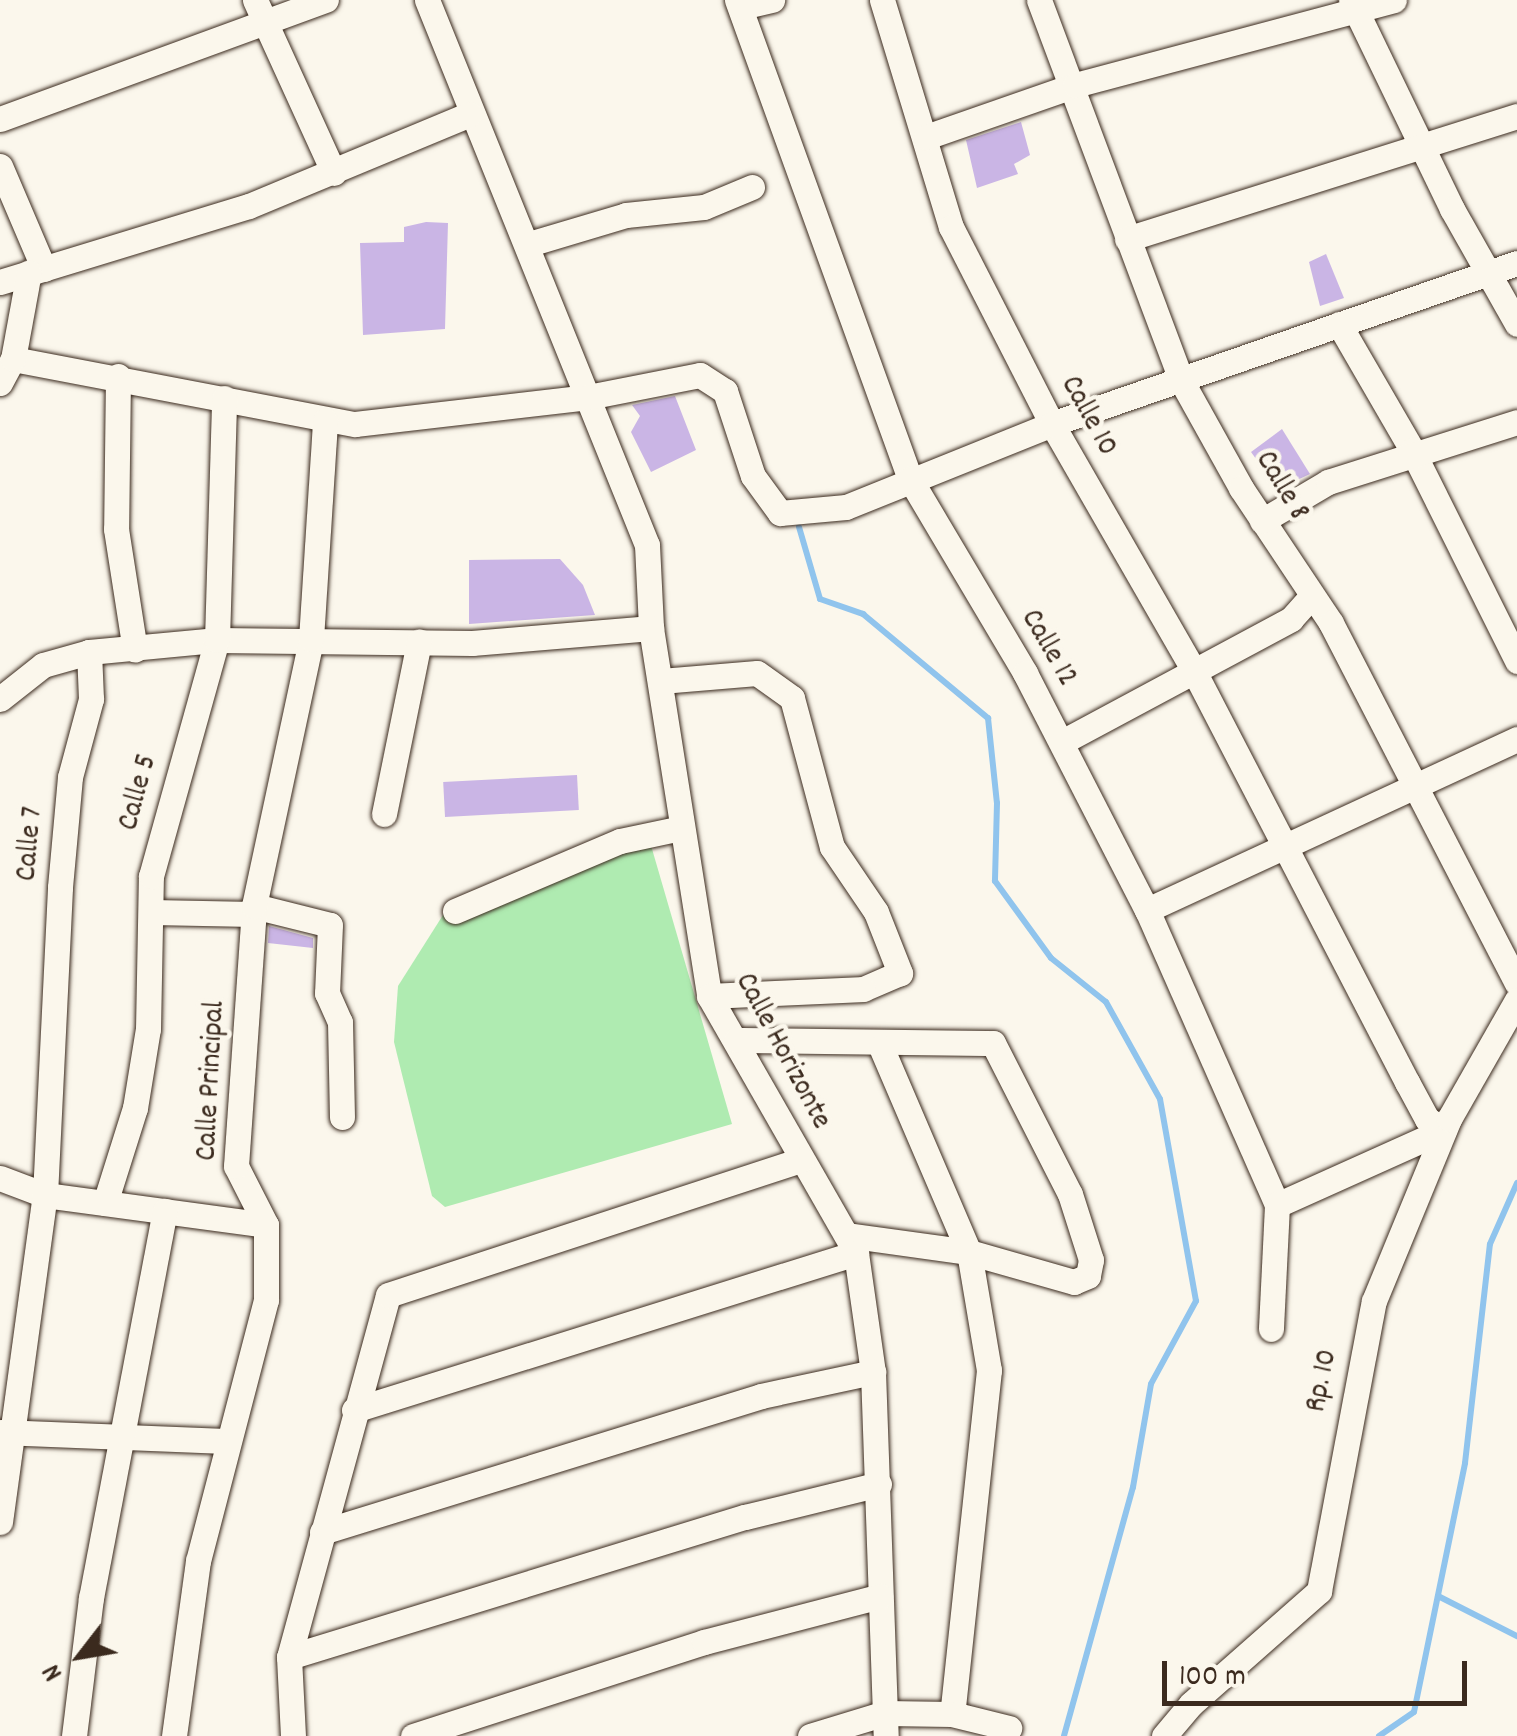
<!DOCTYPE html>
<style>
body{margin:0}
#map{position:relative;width:1517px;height:1736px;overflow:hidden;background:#fbf7ec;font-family:Dekko,sans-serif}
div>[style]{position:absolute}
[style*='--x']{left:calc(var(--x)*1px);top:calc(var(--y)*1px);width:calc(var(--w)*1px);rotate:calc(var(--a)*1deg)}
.green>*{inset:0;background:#afebb1}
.stream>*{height:6px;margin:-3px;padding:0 3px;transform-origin:3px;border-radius:3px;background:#90c4ed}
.building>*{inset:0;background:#cab5e5;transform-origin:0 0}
.roads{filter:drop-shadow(0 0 2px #3b2a1e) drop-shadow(0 0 2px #3b2a1e)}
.street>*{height:25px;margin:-12.5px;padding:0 12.5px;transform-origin:12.5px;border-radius:12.5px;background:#fbf7ec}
span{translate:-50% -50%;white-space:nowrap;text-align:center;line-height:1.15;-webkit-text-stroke:9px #fbf7ec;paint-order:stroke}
.street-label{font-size:30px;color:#3b2a1e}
.north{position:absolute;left:30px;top:1606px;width:100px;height:100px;-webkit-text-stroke:8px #fbf7ec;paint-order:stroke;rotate:239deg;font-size:28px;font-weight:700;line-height:40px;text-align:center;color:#3b2a1e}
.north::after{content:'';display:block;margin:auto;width:35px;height:45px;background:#3b2a1e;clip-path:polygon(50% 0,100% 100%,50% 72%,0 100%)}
.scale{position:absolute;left:1162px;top:1661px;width:305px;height:45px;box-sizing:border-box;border:5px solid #3b2a1e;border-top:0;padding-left:12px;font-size:30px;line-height:35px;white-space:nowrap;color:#3b2a1e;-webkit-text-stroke:8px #fbf7ec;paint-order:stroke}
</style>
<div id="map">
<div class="green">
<i style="clip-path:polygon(650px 842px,732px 1124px,445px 1207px,432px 1196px,394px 1042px,398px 986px,443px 915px,483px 891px)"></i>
</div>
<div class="stream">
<i style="--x:799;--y:527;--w:75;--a:73.7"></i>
<i style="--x:820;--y:599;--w:46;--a:19.2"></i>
<i style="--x:863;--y:614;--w:163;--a:39.8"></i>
<i style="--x:988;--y:718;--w:85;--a:84"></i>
<i style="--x:997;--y:803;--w:78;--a:91.5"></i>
<i style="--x:995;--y:881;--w:95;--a:54"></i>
<i style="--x:1051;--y:958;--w:70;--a:38.7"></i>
<i style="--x:1106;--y:1002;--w:111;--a:60.9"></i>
<i style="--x:1160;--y:1099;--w:205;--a:79.9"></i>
<i style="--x:1196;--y:1301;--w:94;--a:118.5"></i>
<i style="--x:1151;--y:1384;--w:105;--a:99.9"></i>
<i style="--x:1133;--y:1487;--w:258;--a:105.5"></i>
<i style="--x:1438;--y:1596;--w:89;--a:26.9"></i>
<i style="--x:1379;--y:1736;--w:42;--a:-34.4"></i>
<i style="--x:1414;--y:1712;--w:254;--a:-78.4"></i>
<i style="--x:1465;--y:1463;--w:220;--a:-83.5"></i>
<i style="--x:1490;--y:1244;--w:67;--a:-66.1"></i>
</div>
<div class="building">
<i style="clip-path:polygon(1021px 122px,1030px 155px,1014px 164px,1018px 174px,977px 188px,966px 140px)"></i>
<i style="clip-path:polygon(426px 222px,448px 223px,445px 329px,363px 335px,360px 243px,404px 242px,404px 227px)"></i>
<i style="clip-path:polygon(1326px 254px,1344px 298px,1320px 306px,1309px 262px)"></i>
<i style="clip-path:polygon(675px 396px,696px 450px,651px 472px,631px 432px,640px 416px,632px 405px)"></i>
<i style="clip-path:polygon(1282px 429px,1310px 474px,1278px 489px,1251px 452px)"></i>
<i style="clip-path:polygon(560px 559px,583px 585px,595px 615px,469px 624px,469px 560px)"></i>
<i style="left:577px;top:775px;width:35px;height:134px;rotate:87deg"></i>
<i style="clip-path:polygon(269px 926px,313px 938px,313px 948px,268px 943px)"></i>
</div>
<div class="roads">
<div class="street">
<i style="--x:255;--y:0;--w:190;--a:65.5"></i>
<i style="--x:427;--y:0;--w:588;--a:68.02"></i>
<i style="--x:647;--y:545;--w:83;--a:87.2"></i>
<i style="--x:651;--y:628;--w:373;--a:81"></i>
<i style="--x:709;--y:996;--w:296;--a:60.2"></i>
<i style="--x:856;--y:1253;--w:120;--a:81.9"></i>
<i style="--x:873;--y:1372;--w:364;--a:88"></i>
<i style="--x:737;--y:0;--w:509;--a:70.14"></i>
<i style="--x:910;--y:479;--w:226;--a:59.3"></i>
<i style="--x:1025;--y:673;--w:267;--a:62.8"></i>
<i style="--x:1147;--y:910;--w:322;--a:66.2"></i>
<i style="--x:1277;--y:1205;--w:124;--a:92.8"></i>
<i style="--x:882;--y:0;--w:237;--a:73.1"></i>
<i style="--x:951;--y:227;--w:221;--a:62.9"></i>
<i style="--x:1052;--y:424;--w:287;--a:60.1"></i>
<i style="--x:1195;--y:673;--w:461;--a:62.6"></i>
<i style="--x:1407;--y:1082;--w:42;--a:61.6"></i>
<i style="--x:1427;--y:1119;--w:20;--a:33"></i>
<i style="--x:1039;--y:0;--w:406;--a:69.5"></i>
<i style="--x:1181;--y:380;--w:124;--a:60.9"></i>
<i style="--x:1241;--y:488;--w:162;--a:56.3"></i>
<i style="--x:1331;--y:623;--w:405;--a:62.7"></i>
<i style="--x:1351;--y:0;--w:232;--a:64.2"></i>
<i style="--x:1452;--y:209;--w:132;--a:60.5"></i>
<i style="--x:741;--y:7;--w:32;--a:-13"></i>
<i style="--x:0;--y:119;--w:347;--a:-20.1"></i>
<i style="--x:926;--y:137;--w:158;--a:-19.2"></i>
<i style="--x:1075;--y:85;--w:330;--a:-14.9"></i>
<i style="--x:0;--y:166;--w:112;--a:66.9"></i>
<i style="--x:1127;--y:239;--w:409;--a:-17.5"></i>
<i style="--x:529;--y:244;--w:101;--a:-16.6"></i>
<i style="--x:626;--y:215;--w:78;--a:-5.9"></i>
<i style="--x:704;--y:207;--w:52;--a:-22.6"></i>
<i style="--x:0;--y:282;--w:260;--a:-17"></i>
<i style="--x:249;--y:206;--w:239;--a:-22.6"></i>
<i style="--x:1339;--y:324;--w:146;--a:59.9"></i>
<i style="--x:1412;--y:450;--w:236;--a:63.5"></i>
<i style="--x:13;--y:359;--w:348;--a:10.8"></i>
<i style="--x:355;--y:424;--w:235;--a:-6.6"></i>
<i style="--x:588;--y:397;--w:114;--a:-11.1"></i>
<i style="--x:700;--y:375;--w:30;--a:33"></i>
<i style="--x:725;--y:391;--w:89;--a:71.8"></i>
<i style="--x:753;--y:476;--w:46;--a:53.9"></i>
<i style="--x:780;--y:513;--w:66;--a:-5.2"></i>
<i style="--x:846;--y:507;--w:222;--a:-21.9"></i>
<i style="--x:1052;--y:424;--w:492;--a:-19.1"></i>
<i style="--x:118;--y:376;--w:153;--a:90.7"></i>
<i style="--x:116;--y:529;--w:122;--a:81.1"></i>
<i style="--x:0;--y:383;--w:27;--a:-62"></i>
<i style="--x:13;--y:359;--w:88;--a:-79.6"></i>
<i style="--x:1262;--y:521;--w:77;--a:-30.6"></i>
<i style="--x:1328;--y:482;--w:198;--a:-17.6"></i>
<i style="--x:661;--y:681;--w:96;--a:-4.8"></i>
<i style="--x:757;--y:673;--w:43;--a:35.5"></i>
<i style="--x:792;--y:698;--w:154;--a:75"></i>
<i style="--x:832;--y:847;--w:78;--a:55.9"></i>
<i style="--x:876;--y:912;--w:66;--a:68.5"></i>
<i style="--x:900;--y:973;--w:40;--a:156.6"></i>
<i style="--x:863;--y:989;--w:154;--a:177.4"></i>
<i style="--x:0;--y:699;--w:55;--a:-38.3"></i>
<i style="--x:43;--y:665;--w:48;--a:-15.8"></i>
<i style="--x:89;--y:652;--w:129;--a:-5.4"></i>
<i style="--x:217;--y:640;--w:255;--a:0.7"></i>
<i style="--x:472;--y:643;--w:180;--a:-4.8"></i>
<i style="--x:1062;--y:742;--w:260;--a:-28.2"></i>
<i style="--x:1291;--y:619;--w:31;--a:-48"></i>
<i style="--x:384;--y:814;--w:176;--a:-78.5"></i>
<i style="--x:254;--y:906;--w:78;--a:14"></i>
<i style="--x:330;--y:925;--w:68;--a:92.5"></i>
<i style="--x:327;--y:993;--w:32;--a:66"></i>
<i style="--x:340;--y:1022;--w:95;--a:88.8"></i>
<i style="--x:1147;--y:910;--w:408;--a:-24.8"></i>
<i style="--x:455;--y:911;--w:179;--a:-23"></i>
<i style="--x:620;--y:841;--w:62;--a:-12"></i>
<i style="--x:151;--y:912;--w:103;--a:1.1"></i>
<i style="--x:736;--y:1040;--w:257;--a:0.7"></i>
<i style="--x:993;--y:1043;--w:169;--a:63"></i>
<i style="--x:1070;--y:1194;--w:69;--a:72.3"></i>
<i style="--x:1091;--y:1260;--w:16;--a:101"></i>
<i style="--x:1088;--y:1276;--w:15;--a:157"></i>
<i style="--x:1074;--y:1282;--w:109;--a:-164.1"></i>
<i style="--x:969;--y:1252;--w:123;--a:-172.1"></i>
<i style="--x:881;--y:1047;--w:223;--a:66.8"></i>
<i style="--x:969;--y:1252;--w:120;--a:80.4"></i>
<i style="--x:989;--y:1370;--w:346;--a:96.1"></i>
<i style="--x:0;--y:1178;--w:48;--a:20.7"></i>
<i style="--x:45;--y:1195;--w:223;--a:7.7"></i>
<i style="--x:105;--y:1203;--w:100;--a:-72.5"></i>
<i style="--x:135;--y:1108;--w:80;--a:-80.7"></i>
<i style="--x:148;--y:1029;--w:153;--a:-88.9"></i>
<i style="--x:151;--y:876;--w:245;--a:-74.4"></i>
<i style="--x:217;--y:640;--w:242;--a:-88.3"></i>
<i style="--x:1277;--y:1205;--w:183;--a:-24.2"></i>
<i style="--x:354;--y:1410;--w:526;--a:-17.37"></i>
<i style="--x:0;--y:1432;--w:226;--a:2.3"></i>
<i style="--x:0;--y:1522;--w:330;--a:-82.2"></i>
<i style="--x:45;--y:1195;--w:308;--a:-87.2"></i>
<i style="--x:60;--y:887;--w:110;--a:-84.8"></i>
<i style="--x:70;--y:777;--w:81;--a:-74.9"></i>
<i style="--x:91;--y:699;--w:47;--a:-92.4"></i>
<i style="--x:322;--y:1532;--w:460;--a:-17.2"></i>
<i style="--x:761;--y:1396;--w:115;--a:-12.1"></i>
<i style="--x:289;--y:1657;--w:477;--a:-17.1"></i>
<i style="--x:745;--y:1517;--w:138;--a:-13.8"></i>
<i style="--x:74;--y:1736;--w:139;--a:-83"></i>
<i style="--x:91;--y:1598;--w:394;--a:-79.2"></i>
<i style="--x:174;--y:1736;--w:177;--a:-82.2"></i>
<i style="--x:198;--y:1561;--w:270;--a:-75.4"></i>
<i style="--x:266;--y:1300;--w:75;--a:-90"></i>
<i style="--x:266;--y:1225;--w:66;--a:-117"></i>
<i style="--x:236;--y:1166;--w:261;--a:-86"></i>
<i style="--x:254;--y:906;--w:273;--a:-77.9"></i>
<i style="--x:311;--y:639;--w:219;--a:-86.3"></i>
<i style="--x:293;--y:1736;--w:79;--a:-92.9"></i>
<i style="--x:289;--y:1657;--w:375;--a:-74.7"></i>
<i style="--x:388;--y:1295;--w:435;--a:-18.1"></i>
<i style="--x:413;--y:1736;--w:306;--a:-17.9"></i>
<i style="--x:704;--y:1642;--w:182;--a:-14.6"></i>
<i style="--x:810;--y:1736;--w:78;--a:-17"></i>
<i style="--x:885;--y:1713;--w:67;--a:0.9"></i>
<i style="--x:952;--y:1714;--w:59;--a:13.8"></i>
<i style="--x:1164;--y:1736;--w:42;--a:-49.8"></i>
<i style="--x:1191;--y:1704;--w:171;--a:-41.4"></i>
<i style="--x:1319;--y:1591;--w:295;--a:-79.3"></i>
<i style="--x:1374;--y:1301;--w:197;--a:-67.6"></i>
<i style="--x:1449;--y:1119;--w:137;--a:-60.3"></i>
</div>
</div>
<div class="street-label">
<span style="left:1087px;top:417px;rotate:61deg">Calle 10</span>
<span style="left:1280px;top:487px;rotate:59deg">Calle 8</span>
<span style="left:1047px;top:649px;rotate:60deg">Calle 12</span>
<span style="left:140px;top:793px;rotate:-75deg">Calle 5</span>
<span style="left:32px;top:844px;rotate:-85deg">Calle 7</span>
<span style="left:781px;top:1052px;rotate:62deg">Calle Horizonte</span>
<span style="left:213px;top:1081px;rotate:-87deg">Calle Principal</span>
<span style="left:1324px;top:1381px;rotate:-79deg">Rp. 10</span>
</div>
<div class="north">N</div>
<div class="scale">100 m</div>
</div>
